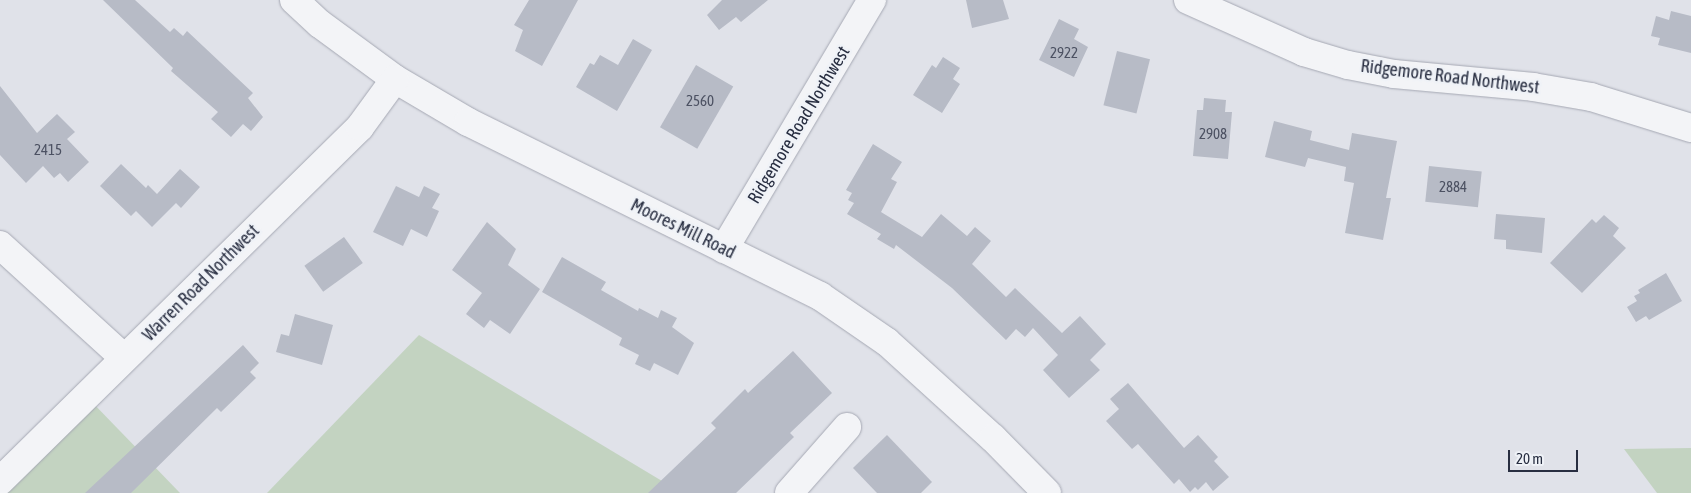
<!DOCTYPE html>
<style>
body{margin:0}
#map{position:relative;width:1691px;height:493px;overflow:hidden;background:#e0e2e9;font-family:"Asap Condensed",sans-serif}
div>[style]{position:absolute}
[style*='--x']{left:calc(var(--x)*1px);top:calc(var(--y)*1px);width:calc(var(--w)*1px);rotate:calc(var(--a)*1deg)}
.green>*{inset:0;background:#c3d3c1}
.building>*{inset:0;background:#b7bbc6;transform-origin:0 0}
.roads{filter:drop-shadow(0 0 1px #a5a8b3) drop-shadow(0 0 1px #a5a8b3)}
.minor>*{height:28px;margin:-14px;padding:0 14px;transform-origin:14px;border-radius:14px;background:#f3f4f7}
span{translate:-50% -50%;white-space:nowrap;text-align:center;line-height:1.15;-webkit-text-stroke:5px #eff2f7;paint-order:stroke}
.number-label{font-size:15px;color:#4c5162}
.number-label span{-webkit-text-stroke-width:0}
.street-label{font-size:18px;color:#282e41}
.scale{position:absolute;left:1508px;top:450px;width:70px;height:22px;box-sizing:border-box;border:2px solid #282e41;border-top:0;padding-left:6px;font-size:15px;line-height:18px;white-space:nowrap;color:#282e41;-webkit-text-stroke:4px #eff2f7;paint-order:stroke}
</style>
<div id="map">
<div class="green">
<i style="clip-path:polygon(419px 335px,682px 493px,267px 493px)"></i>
<i style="clip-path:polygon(89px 399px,180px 493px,0 493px)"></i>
<i style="clip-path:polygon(1691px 448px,1691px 493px,1657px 493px,1624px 449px)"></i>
</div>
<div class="building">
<i style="clip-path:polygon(103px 0,135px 0,170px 32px,174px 28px,183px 36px,187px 31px,253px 93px,248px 98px,263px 117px,251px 131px,243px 124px,231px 137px,211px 119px,218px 112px,171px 71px,173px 68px)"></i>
<i style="clip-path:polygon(529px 0,578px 0,542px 66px,515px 51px,523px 30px,514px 25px)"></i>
<i style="clip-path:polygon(722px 0,768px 0,741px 22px,736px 17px,719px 30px,707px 15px)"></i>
<i style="clip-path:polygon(966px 0,1003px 0,1009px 19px,972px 28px)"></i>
<i style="clip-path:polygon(1671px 11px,1691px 16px,1691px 53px,1658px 45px,1660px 38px,1651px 36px,1656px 16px,1669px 20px)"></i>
<i style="clip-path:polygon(1059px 19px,1079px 29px,1074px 39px,1088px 47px,1074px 77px,1039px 60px)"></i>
<i style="clip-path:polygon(633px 39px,652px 50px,617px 111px,576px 87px,590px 63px,594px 65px,600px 55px,618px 65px)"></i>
<i style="left:1117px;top:51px;width:34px;height:56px;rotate:14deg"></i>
<i style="clip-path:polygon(943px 57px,960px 68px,953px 79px,960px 84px,942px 113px,913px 95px,932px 65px,936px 68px)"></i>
<i style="left:696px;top:65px;width:43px;height:72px;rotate:30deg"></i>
<i style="clip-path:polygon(0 86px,37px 133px,57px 114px,75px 132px,67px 139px,89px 162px,68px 182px,60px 173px,54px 178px,43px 166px,26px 183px,0 155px)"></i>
<i style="clip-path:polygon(1204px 98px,1226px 100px,1225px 112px,1232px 112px,1228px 159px,1193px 156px,1197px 110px,1203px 110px)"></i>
<i style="clip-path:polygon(1274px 121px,1312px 131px,1310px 140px,1349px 150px,1352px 133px,1397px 141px,1386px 198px,1391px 198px,1383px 240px,1345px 233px,1354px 183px,1344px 181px,1346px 167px,1308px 158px,1305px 167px,1265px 157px)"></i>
<i style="clip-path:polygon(873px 144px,902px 162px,891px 179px,897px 182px,881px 212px,922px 237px,941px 214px,967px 236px,975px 227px,991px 241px,972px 264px,1006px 297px,1015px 288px,1062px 333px,1080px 316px,1106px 344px,1090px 360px,1100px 370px,1069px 398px,1043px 370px,1058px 355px,1033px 328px,1025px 337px,1016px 329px,1006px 340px,952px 288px,896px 245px,894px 249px,877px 239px,881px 234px,847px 214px,854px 203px,848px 200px,852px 193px,846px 190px)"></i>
<i style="clip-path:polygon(121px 164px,146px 188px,148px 185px,157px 194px,180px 169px,200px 187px,181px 208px,176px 203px,152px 227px,136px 211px,131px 216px,100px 186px)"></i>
<i style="left:1429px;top:166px;width:53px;height:36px;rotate:6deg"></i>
<i style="clip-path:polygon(396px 186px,419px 197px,424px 186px,440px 194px,432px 208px,439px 211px,427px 237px,411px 229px,403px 246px,373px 232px)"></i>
<i style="clip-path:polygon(1496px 214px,1545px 218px,1542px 253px,1506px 249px,1506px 240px,1494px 239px)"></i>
<i style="clip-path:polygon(1604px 215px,1619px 228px,1613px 236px,1626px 248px,1582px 293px,1550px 263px,1592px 219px,1596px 223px)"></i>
<i style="clip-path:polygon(487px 222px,516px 249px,508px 265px,540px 289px,510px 334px,490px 320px,484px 328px,466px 314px,482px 293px,452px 270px)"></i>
<i style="left:344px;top:237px;width:32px;height:49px;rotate:54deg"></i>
<i style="clip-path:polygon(562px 257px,606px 282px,601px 290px,638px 311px,639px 308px,658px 318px,661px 310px,677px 318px,672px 327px,694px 343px,678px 375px,654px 363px,650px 371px,635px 364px,639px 355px,619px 345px,622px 338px,542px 292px)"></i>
<i style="clip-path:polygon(1666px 273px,1682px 301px,1649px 320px,1646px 316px,1636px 322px,1627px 307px,1637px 301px,1634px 296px,1640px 293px,1638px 290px)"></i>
<i style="clip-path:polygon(295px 314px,333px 325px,322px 365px,276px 352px,281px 334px,289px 336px)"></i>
<i style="clip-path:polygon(243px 345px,259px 363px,250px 372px,256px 378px,221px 412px,217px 408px,131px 493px,85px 493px)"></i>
<i style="clip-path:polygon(793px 351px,832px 393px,790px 433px,794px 437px,760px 470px,736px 493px,648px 493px,716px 428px,711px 423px,745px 389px,748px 393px)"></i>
<i style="clip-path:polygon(1128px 383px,1184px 448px,1198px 435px,1218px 457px,1214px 461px,1229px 477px,1213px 491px,1206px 482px,1198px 490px,1195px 487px,1190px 492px,1179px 479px,1174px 484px,1138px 444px,1132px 449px,1106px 421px,1119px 409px,1110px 399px)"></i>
<i style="clip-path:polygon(887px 435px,932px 482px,921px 493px,877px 493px,853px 468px)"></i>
</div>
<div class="roads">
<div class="minor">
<i style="--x:294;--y:0;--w:35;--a:43"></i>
<i style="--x:320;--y:24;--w:93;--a:36.3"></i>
<i style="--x:395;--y:79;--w:85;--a:30.5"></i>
<i style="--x:468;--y:122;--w:393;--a:26.3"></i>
<i style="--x:820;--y:296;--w:81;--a:34.5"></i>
<i style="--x:887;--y:342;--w:143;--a:42.2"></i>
<i style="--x:993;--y:438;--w:77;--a:45.5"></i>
<i style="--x:1188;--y:0;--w:127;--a:24.1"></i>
<i style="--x:1304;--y:52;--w:46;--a:16.5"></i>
<i style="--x:1348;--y:65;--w:47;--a:11.1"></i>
<i style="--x:1394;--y:74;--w:140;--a:5.3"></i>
<i style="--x:1533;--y:87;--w:59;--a:9.8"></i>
<i style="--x:1591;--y:97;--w:105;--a:17.2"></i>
<i style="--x:0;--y:245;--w:168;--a:42.3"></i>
<i style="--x:724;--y:249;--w:290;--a:-59.3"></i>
<i style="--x:0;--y:481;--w:505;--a:-44.52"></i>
<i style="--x:360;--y:127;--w:59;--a:-53.9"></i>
<i style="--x:789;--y:493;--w:88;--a:-48.7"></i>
</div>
</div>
<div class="number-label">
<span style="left:1064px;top:53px">2922</span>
<span style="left:700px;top:101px">2560</span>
<span style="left:1213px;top:134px">2908</span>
<span style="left:48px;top:150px">2415</span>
<span style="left:1453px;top:187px">2884</span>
</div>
<div class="street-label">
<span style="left:1450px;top:77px;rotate:7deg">Ridgemore Road Northwest</span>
<span style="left:799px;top:125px;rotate:-59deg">Ridgemore Road Northwest</span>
<span style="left:683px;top:229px;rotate:26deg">Moores Mill Road</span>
<span style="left:201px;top:283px;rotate:-45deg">Warren Road Northwest</span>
</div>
<div class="scale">20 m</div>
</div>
